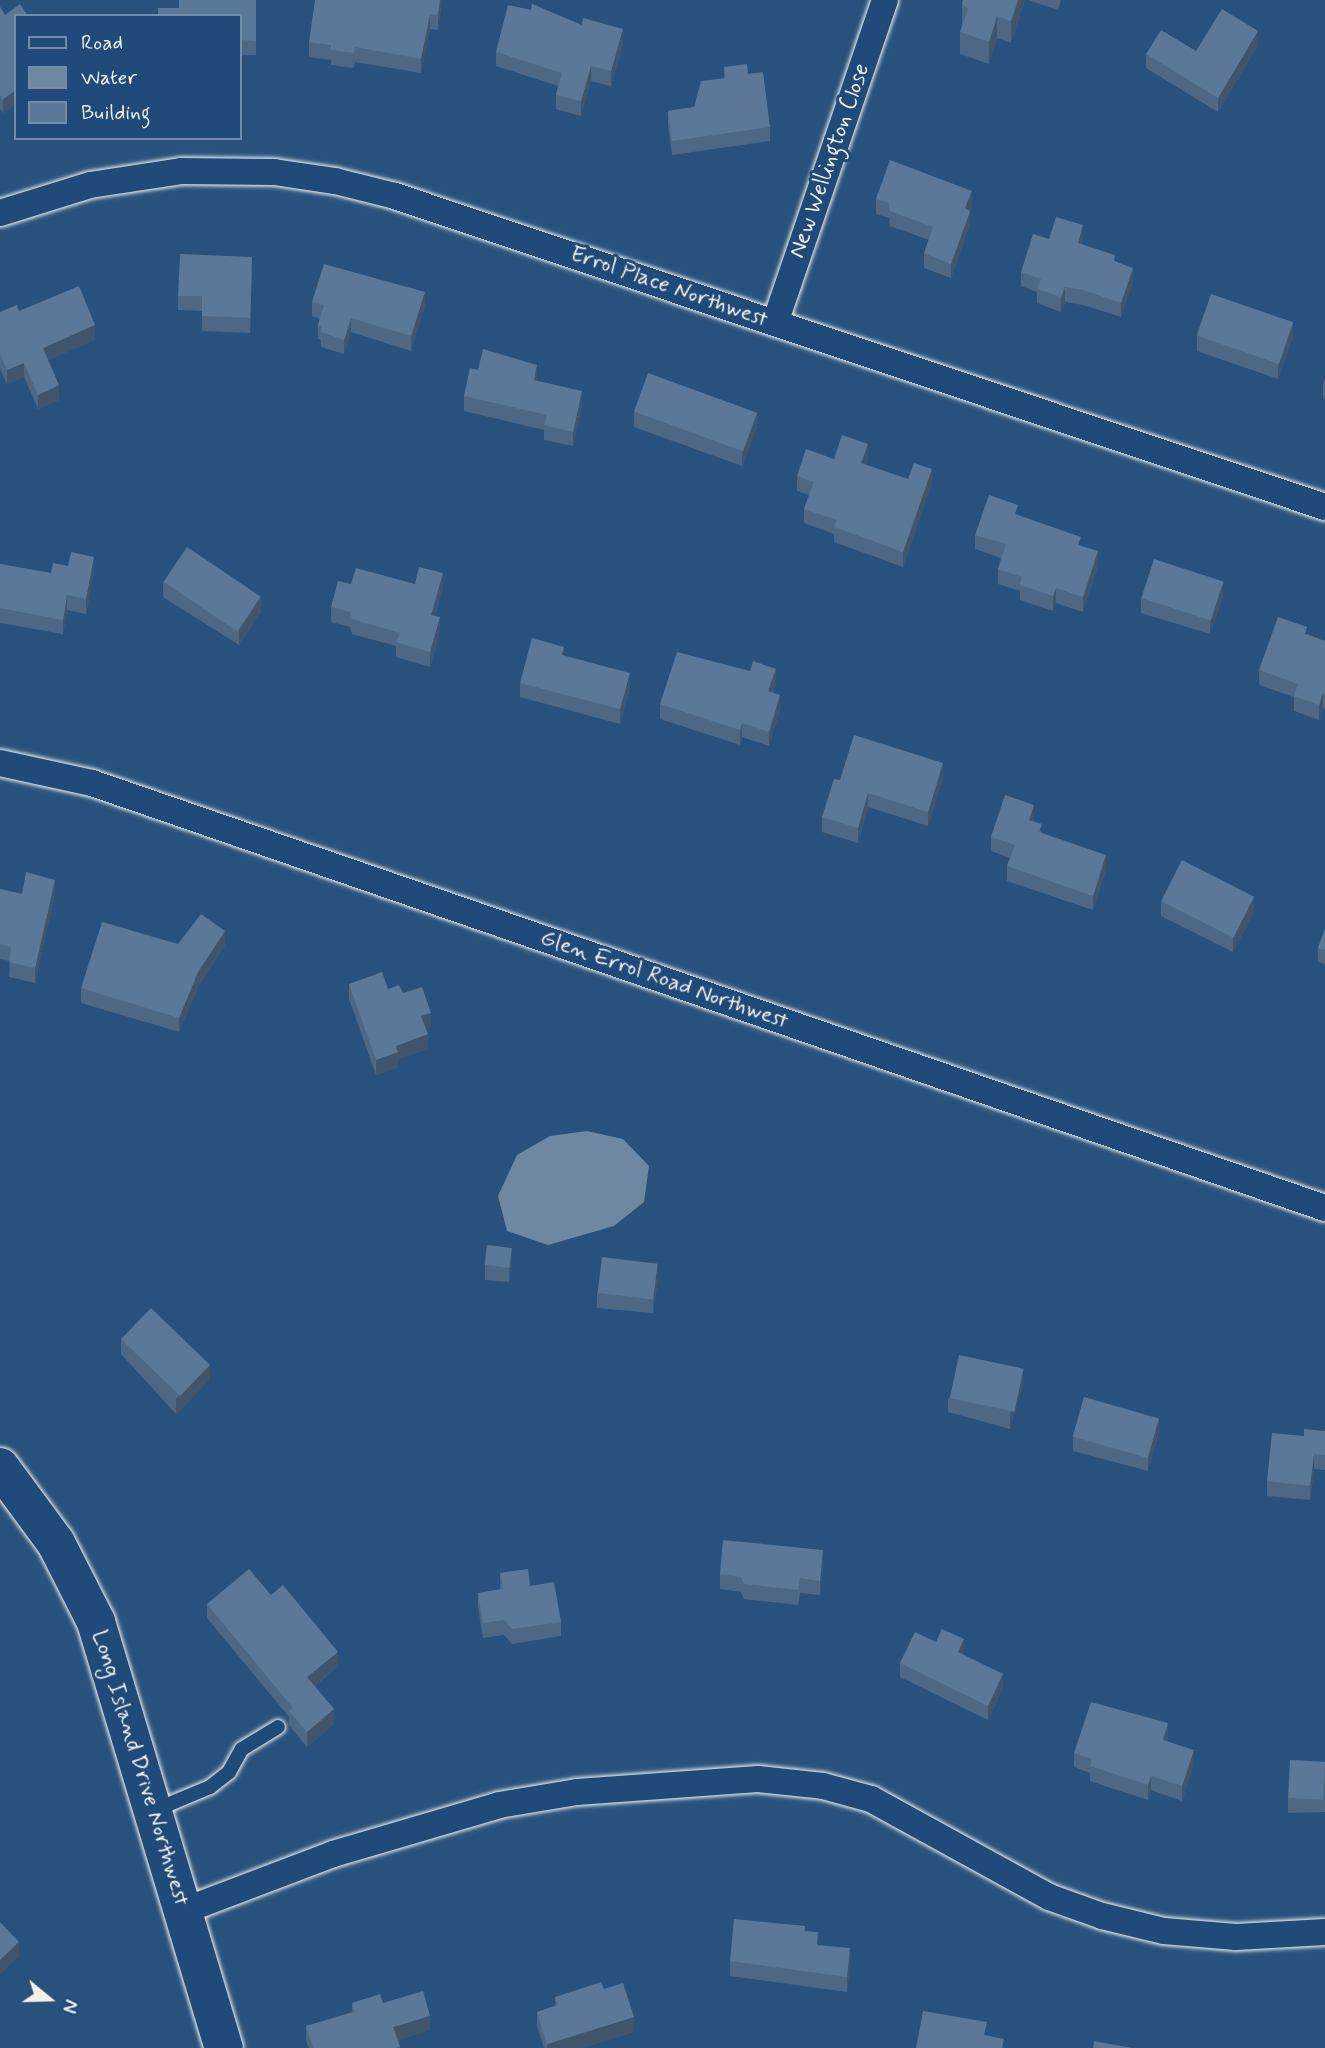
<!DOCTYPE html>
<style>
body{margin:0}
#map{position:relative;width:1325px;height:2048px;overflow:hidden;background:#28517e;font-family:Mynerve,sans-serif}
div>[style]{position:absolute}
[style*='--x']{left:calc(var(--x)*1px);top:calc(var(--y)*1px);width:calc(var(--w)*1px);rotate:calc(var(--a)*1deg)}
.water>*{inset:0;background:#6e88a2}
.roads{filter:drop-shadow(0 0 2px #f4f1e8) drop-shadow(0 0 2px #f4f1e8)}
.lane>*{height:14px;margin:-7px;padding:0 7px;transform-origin:7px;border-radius:7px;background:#1f4a7a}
.street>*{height:26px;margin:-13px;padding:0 13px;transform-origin:13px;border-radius:13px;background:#1f4a7a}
.secondary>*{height:38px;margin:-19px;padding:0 19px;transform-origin:19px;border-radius:19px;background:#1f4a7a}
.wall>*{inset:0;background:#4e6784}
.shaded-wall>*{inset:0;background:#40546b}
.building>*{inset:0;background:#5b7899;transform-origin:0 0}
span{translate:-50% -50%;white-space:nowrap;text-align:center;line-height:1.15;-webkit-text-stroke:6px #1f4a7a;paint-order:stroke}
.street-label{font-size:23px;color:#f4f1e8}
.legend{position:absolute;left:14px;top:14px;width:228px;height:126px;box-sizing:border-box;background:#1f4a7a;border:2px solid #748da6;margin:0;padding:9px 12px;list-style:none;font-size:21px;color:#f4f1e8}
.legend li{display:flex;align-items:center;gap:14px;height:35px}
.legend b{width:35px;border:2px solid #748da6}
.north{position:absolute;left:14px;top:1964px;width:70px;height:70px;-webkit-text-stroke:5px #1f4a7a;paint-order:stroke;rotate:109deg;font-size:19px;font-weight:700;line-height:28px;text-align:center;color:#f4f1e8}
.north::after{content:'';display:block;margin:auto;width:24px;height:32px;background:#f4f1e8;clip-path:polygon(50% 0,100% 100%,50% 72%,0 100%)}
</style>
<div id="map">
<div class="water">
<i style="clip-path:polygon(587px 1131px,623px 1139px,649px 1166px,644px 1202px,614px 1226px,548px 1245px,507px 1231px,498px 1196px,517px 1155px,550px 1136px)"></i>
</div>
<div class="roads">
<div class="lane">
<i style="--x:155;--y:1810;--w:60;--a:-22.7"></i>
<i style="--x:210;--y:1787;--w:24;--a:-38"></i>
<i style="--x:229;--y:1772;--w:26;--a:-61"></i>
<i style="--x:242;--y:1749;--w:42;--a:-31.4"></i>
</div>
<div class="street">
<i style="--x:0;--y:213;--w:94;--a:-17.3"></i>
<i style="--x:90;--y:185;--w:92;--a:-8.7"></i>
<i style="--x:181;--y:171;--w:93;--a:0.6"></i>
<i style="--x:274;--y:172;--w:62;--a:8.4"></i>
<i style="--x:335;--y:181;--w:62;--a:14"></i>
<i style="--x:395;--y:196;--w:981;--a:18.49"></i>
<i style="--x:775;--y:323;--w:341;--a:-71.2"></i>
<i style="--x:0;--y:763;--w:94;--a:12.3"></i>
<i style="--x:92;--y:783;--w:1304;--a:19.02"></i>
<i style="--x:183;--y:1911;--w:160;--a:-20.8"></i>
<i style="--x:333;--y:1854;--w:173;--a:-16.4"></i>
<i style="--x:499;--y:1805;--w:79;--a:-9.5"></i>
<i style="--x:577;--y:1792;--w:181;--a:-4.1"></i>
<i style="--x:758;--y:1779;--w:65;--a:6.1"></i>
<i style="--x:823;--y:1786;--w:50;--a:15.2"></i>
<i style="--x:871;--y:1799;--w:203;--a:28.8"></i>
<i style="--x:1049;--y:1897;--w:56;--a:19.7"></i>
<i style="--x:1102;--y:1916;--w:64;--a:13.6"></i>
<i style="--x:1164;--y:1931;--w:72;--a:4.8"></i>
<i style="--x:1236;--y:1937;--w:89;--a:-3.2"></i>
</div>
<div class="secondary">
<i style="--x:0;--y:1467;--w:94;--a:53.6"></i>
<i style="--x:56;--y:1543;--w:89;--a:63.1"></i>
<i style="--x:96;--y:1622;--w:445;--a:73.3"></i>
</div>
</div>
<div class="wall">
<i style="clip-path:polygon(256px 0,256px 55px,240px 55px,240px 16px,179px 8px)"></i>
<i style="clip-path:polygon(442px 0,438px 30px,430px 29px,421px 73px,355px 62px,354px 68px,331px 65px,331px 60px,309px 57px,309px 42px)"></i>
<i style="clip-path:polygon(963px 0,1025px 0,1011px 43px,997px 38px,989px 64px,960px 54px,960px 32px,962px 25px,962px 4px)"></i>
<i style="clip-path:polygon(1028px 0,1061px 0,1058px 10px)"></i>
<i style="clip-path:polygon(0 7px,5px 15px,16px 16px,16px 104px,3px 113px,0 109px)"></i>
<i style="clip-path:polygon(623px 44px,611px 86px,591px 81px,581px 116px,556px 109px,556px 95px,558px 86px,496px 66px,496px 52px)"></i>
<i style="clip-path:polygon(1258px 45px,1218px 112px,1146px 68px,1146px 54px,1196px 51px)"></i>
<i style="clip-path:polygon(724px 67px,748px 74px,770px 127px,770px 141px,672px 155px,668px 126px,668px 111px,694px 107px,724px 78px)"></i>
<i style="clip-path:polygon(876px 199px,972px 205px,970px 210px,970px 225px,951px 278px,924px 268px,924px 253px,929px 240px,890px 226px,889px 218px,876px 214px)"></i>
<i style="clip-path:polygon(1049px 239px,1083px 240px,1082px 244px,1115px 261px,1133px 282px,1121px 317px,1083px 305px,1065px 302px,1061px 312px,1037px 303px,1037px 292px,1021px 286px,1021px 272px)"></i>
<i style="clip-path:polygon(252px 271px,250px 333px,202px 331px,202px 311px,178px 310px,178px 296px)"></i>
<i style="clip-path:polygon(312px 302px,425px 306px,411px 351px,351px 332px,344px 354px,321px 347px,321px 340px,318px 339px,318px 325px,320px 319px,312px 316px)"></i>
<i style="clip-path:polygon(19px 311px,95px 340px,48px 360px,59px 400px,38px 409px,24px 377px,7px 384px,0 369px,0 312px)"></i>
<i style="clip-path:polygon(1197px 336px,1293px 337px,1278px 379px,1197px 351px)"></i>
<i style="clip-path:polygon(1325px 377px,1325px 399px,1323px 399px,1323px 384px)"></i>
<i style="clip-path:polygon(537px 381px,582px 406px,573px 446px,544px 440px,544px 430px,464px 411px,464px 396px)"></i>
<i style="clip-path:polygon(634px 412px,757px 427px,742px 466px,634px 427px)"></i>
<i style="clip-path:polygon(868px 458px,866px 465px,908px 479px,932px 484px,903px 567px,834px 542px,834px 534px,804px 523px,804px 509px,809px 495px,797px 491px,797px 476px,834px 459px)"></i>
<i style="clip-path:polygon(1018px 515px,1081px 546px,1098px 566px,1083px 612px,1056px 603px,1053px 611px,1020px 600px,1020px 591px,998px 584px,998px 569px,1001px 558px,975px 549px,975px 535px)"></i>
<i style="clip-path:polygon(0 564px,51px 573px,94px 571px,86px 614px,67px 610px,63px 634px,0 623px)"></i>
<i style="clip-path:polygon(163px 582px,261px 611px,239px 645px,163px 597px)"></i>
<i style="clip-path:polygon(351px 584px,415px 584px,443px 587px,435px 616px,440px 632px,430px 667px,396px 657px,396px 646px,352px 634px,350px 627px,331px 622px,331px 607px)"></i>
<i style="clip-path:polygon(1223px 597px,1210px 634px,1141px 613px,1141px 598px)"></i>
<i style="clip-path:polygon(1307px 634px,1325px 641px,1325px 709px,1323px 708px,1319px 720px,1294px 711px,1294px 697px,1259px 685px,1259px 670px)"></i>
<i style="clip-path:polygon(520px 683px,630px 688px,620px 724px,520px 697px)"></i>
<i style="clip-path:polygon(776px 683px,773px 693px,780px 710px,769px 746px,742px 737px,740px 745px,660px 719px,660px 704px)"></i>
<i style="clip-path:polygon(943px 777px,928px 826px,868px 807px,858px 843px,822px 832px,822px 817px,840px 780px)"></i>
<i style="clip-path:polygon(1034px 820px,1034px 821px,1042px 833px,1106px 870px,1093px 910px,1007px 881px,1007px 866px,1010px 858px,991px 851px,991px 837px)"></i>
<i style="clip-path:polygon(0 889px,22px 894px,55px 894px,35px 983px,9px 977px,10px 961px,0 959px)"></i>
<i style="clip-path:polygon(1161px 901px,1254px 912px,1233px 952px,1161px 916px)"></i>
<i style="clip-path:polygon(1325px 929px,1325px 964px,1318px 962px,1318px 948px)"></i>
<i style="clip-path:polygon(178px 944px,225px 945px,198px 987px,179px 1032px,81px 1003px,81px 988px)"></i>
<i style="clip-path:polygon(349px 984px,388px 989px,403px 993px,431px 1027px,426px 1029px,428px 1049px,398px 1059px,398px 1067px,376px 1075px,349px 999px)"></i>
<i style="clip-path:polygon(512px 1262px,509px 1282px,485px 1280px,485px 1265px)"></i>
<i style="clip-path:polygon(658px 1278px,653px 1313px,597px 1308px,597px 1293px)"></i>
<i style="clip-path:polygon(121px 1339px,210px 1379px,176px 1414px,121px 1354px)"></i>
<i style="clip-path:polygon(1023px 1384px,1010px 1429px,948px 1412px,948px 1398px)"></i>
<i style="clip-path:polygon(1325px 1431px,1325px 1470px,1314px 1469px,1310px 1500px,1267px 1496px,1267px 1481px,1304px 1436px)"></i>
<i style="clip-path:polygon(1159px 1432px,1148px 1471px,1073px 1451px,1073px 1436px)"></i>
<i style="clip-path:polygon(823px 1565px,820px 1595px,800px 1593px,798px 1605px,744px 1599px,741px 1592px,720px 1589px,720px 1574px)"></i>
<i style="clip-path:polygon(500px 1573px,530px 1586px,561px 1622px,561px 1636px,512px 1644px,504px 1635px,483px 1638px,478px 1607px,478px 1593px,500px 1589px)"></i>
<i style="clip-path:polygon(271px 1595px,338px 1666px,315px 1686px,334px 1724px,307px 1747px,289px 1725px,289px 1717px,207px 1618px,207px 1604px)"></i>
<i style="clip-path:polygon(936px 1642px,964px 1654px,963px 1655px,1003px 1688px,988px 1720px,900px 1677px,900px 1663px)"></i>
<i style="clip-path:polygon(1168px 1737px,1167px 1741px,1194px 1764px,1182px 1801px,1151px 1790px,1148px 1800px,1090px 1781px,1090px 1773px,1074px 1767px,1074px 1753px)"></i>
<i style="clip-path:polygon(1325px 1762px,1325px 1812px,1288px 1813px,1288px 1798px)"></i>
<i style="clip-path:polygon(805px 1931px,818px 1945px,850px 1963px,847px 1992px,730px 1976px,730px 1961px)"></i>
<i style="clip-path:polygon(604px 1989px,634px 2032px,582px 2048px,544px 2048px,537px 2026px,537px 2012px,555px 2006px,555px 1997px)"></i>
<i style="clip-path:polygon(352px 2003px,383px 2003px,430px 2030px,398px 2040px,400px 2048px,309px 2048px,306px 2041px,306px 2026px,352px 2012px)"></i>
</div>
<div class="shaded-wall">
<i style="clip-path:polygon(440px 0,442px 0,438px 30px,438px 15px)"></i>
<i style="clip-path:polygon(1018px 0,1025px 0,1011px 43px,1011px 21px)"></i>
<i style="clip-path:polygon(430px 14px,430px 29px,421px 73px,421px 59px)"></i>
<i style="clip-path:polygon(997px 16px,997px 38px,989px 64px,989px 42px)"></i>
<i style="clip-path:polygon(623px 29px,623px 44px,611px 86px,611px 71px)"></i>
<i style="clip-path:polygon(1258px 31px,1258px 45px,1218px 112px,1218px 98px)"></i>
<i style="clip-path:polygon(591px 66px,591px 81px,581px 116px,581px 101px)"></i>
<i style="clip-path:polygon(16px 90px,16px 104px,3px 113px,3px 99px)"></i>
<i style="clip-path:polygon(972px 191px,972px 205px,965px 223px,965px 208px)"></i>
<i style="clip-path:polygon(970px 211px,970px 225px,951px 278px,951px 264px)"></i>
<i style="clip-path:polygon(1083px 225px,1083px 240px,1078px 258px,1078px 243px)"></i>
<i style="clip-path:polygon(1133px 268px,1133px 282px,1121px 317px,1121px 303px)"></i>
<i style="clip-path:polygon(1065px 287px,1065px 302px,1061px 312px,1061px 297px)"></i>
<i style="clip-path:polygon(425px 292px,425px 306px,411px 351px,411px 336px)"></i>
<i style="clip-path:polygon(351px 318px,351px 332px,344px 354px,344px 340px)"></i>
<i style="clip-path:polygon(1293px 322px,1293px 337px,1278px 379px,1278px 364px)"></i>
<i style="clip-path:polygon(95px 325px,95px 340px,43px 363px,43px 348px)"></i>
<i style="clip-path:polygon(24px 363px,24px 377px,7px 384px,7px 370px)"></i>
<i style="clip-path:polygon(537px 365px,537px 379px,534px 395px,534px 380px)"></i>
<i style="clip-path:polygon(59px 385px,59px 400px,38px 409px,38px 395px)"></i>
<i style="clip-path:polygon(582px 391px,582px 406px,573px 446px,573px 432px)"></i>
<i style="clip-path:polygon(757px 412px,757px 427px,742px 466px,742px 452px)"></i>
<i style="clip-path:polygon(868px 444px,868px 458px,861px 478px,861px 463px)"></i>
<i style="clip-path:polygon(932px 469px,932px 484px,903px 567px,903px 552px)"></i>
<i style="clip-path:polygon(1098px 551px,1098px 566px,1083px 612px,1083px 597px)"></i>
<i style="clip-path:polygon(94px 557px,94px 571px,86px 614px,86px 599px)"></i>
<i style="clip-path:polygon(443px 573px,443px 587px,431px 630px,431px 615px)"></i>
<i style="clip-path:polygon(1223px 582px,1223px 597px,1210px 634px,1210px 619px)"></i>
<i style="clip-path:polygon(1056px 588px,1056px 603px,1053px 611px,1053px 596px)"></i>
<i style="clip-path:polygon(67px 595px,67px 610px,63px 634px,63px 620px)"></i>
<i style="clip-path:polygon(261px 597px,261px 611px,239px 645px,239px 630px)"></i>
<i style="clip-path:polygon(440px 617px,440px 632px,430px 667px,430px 652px)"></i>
<i style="clip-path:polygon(776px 669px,776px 683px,768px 706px,768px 691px)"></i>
<i style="clip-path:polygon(630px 673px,630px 688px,620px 724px,620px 709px)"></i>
<i style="clip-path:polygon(1323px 693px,1323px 708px,1319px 720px,1319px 705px)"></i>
<i style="clip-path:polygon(780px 695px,780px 710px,769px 746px,769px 732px)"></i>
<i style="clip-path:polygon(742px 723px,742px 737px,740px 745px,740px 730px)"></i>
<i style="clip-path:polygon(943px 763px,943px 777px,928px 826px,928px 812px)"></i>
<i style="clip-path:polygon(868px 793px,868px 807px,858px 843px,858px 828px)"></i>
<i style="clip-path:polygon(1034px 805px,1034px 820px,1029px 834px,1029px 820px)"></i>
<i style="clip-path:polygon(1106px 855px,1106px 870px,1093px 910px,1093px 896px)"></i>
<i style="clip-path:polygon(55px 880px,55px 894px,35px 983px,35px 968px)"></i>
<i style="clip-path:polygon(1254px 897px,1254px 912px,1233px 952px,1233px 937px)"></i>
<i style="clip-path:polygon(225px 931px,225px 945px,198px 987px,179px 1032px,179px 1018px,198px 972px)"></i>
<i style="clip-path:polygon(431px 1013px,431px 1027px,421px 1031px,421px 1016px)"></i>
<i style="clip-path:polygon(428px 1034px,428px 1049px,398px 1059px,398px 1067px,376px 1075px,376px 1060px,396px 1046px)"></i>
<i style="clip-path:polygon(512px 1248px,512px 1262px,509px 1282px,509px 1268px)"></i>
<i style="clip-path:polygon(658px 1264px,658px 1278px,653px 1313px,653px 1299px)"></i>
<i style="clip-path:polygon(210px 1365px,210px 1379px,176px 1414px,176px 1399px)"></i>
<i style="clip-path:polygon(1023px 1369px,1023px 1384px,1010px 1429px,1010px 1415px)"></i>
<i style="clip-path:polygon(1159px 1418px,1159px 1432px,1148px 1471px,1148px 1457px)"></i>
<i style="clip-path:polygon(1314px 1454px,1314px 1469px,1310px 1500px,1310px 1486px)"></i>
<i style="clip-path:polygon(823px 1550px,823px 1565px,820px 1595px,820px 1581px)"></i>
<i style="clip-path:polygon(964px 1639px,964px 1654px,958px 1667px,958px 1652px)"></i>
<i style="clip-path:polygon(338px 1652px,338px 1666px,307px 1692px,307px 1677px)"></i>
<i style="clip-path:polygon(1003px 1674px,1003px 1688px,988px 1720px,988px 1706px)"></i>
<i style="clip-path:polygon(334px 1709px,334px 1724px,307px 1747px,307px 1732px)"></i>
<i style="clip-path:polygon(1168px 1723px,1168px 1737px,1163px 1754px,1163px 1740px)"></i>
<i style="clip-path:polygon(1194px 1750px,1194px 1764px,1182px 1801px,1182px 1786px)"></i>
<i style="clip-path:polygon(1151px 1776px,1151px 1790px,1148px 1800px,1148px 1785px)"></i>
<i style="clip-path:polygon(19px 1942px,19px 1956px,0 1975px,0 1960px)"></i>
<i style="clip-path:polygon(850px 1948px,850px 1963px,847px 1992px,847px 1977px)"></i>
<i style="clip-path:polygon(430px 2016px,430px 2030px,393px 2042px,393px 2027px)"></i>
<i style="clip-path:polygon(634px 2017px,634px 2032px,582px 2048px,547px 2048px,547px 2044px)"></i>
</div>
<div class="building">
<i style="clip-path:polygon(179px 0,256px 0,256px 41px,240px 40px,240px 16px,158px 16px,158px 8px,179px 8px)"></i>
<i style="clip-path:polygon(315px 0,440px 0,438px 15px,430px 14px,421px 59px,355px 47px,354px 53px,331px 50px,331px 45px,309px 42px)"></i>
<i style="clip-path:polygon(963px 0,1018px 0,1011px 21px,997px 16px,989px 42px,960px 32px,968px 9px,962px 4px)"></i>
<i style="clip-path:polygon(20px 4px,28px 16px,16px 16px,16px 90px,3px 99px,0 95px,0 7px,5px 15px)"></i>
<i style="clip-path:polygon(532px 4px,582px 25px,583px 18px,623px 29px,611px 71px,591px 66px,581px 101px,556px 95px,562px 73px,496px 52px,508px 5px,531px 10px)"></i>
<i style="clip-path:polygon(1222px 9px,1258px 31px,1218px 98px,1146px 54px,1161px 30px,1196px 51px)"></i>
<i style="clip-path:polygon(747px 64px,748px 74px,763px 72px,770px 127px,672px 141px,668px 111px,694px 107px,701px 81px,726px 78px,724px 67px)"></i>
<i style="clip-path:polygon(890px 160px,972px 191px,965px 208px,970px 211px,951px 264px,924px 253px,933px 227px,890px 211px,889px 203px,876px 199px)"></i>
<i style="clip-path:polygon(1056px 217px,1083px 225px,1078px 243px,1115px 255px,1114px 261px,1133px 268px,1121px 303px,1083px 290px,1065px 287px,1061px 297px,1037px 289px,1041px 279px,1021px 272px,1033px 234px,1049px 239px)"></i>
<i style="clip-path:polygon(180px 254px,252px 257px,250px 318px,202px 316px,202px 296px,178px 296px)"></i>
<i style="clip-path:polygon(324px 264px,425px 292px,411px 336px,351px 318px,344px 340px,321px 332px,322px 326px,318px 325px,324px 305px,312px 302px)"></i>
<i style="clip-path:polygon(79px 286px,95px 325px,43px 348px,59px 385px,38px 395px,24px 363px,7px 370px,0 354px,0 312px,17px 305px,19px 311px)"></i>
<i style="left:1211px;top:294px;width:87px;height:44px;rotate:19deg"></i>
<i style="clip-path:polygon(483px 349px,537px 365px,534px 380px,582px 391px,573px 432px,544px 425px,547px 415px,464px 396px,470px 368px,478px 370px)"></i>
<i style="left:648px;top:373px;width:116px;height:41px;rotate:20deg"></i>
<i style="clip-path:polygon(842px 435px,868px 444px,861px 463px,908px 479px,914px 463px,932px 469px,903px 552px,834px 527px,837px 520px,804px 509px,814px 482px,797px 476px,806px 449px,834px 459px)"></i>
<i style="clip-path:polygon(989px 495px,1018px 505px,1015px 514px,1081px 537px,1078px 545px,1098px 551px,1083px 597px,1056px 588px,1053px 596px,1020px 585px,1022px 577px,998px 569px,1006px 544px,975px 535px)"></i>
<i style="left:187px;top:547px;width:89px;height:42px;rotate:34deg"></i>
<i style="clip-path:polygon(71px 552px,94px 557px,86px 599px,67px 595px,63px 620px,0 608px,0 564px,51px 573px,53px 563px,68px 566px)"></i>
<i style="left:1154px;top:559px;width:73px;height:41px;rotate:18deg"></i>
<i style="clip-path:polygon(419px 567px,443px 573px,431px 615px,440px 617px,430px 652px,396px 642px,400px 633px,352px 619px,350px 612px,331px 607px,338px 581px,351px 584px,356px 568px,415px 584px)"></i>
<i style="clip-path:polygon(1278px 617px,1307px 627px,1305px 634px,1325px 641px,1325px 694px,1323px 693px,1319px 705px,1294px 696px,1298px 684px,1259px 670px)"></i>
<i style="clip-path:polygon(532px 638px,564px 647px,562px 655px,630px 673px,620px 709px,520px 683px)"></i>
<i style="clip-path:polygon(677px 652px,750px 671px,753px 661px,776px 669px,768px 691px,780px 695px,769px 732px,742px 723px,740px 730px,660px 704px)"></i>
<i style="clip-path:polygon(854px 735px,943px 763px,928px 812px,868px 793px,858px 828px,822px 817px,834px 779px,840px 780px)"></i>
<i style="clip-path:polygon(1005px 795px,1034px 805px,1029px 820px,1042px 824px,1039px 832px,1106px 855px,1093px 896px,1007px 866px,1015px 845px,991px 837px)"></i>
<i style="left:1182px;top:860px;width:81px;height:46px;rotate:27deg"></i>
<i style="clip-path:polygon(26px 872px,55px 880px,35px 968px,9px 962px,11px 947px,0 944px,0 889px,22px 894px)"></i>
<i style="clip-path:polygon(201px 914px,225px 931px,198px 972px,179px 1018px,81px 988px,102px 922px,178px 944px)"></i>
<i style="clip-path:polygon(1325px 929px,1325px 950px,1318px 948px)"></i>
<i style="clip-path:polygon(382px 972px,388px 989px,399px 985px,403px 993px,422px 987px,431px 1013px,421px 1016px,428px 1034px,396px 1046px,398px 1052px,376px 1060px,349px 984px)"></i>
<i style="left:487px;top:1245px;width:25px;height:20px;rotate:7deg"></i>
<i style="left:602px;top:1257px;width:56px;height:36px;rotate:7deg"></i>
<i style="left:151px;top:1308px;width:82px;height:43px;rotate:44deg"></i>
<i style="left:959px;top:1355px;width:66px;height:44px;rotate:12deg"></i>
<i style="left:1084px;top:1397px;width:78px;height:41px;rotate:16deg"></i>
<i style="clip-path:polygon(1304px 1429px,1325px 1431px,1325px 1455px,1314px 1454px,1310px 1486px,1267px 1481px,1272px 1433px,1304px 1436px)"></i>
<i style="clip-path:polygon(723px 1540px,823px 1550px,820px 1581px,800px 1578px,798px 1590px,744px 1584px,741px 1577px,720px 1574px)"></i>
<i style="clip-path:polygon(249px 1569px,271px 1595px,283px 1585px,338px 1652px,307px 1677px,334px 1709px,307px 1732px,289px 1711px,293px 1708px,207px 1604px)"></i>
<i style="clip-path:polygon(528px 1569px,530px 1586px,554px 1582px,561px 1622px,512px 1629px,504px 1620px,483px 1623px,478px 1593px,503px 1589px,500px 1573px)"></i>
<i style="clip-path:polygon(942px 1629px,964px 1639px,958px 1652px,1003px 1674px,988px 1706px,900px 1663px,915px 1632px,936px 1642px)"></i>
<i style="clip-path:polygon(1091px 1702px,1168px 1723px,1163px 1740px,1194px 1750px,1182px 1786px,1151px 1776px,1148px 1785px,1090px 1766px,1092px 1759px,1074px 1753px)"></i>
<i style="left:1290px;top:1760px;width:35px;height:38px;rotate:3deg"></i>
<i style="clip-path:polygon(734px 1919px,805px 1926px,805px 1931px,818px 1932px,817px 1945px,850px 1948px,847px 1977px,730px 1961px)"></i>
<i style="clip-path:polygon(0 1922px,19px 1942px,0 1960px)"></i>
<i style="clip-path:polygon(601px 1982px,604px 1989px,623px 1983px,634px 2017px,547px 2044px,537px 2012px,558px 2005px,555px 1997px)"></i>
<i style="clip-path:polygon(423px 1991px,430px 2016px,393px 2027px,400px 2046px,395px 2048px,313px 2048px,306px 2026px,354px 2012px,352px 2003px,380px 1994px,383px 2003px)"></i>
<i style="clip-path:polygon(923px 2011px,987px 2022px,984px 2035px,1004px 2039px,1002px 2048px,916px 2048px)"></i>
<i style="clip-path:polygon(1094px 2041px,1132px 2048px,1093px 2048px)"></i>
</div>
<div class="street-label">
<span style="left:830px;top:161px;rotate:-71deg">New Wellington Close</span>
<span style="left:669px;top:287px;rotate:19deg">Errol Place Northwest</span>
<span style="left:664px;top:980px;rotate:19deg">Glen Errol Road Northwest</span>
<span style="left:140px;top:1768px;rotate:73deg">Long Island Drive Northwest</span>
</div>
<ul class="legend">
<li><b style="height:9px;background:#1f4a7a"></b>Road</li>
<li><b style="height:19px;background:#6e88a2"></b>Water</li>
<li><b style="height:19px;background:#5b7899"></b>Building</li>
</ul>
<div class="north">N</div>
</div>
